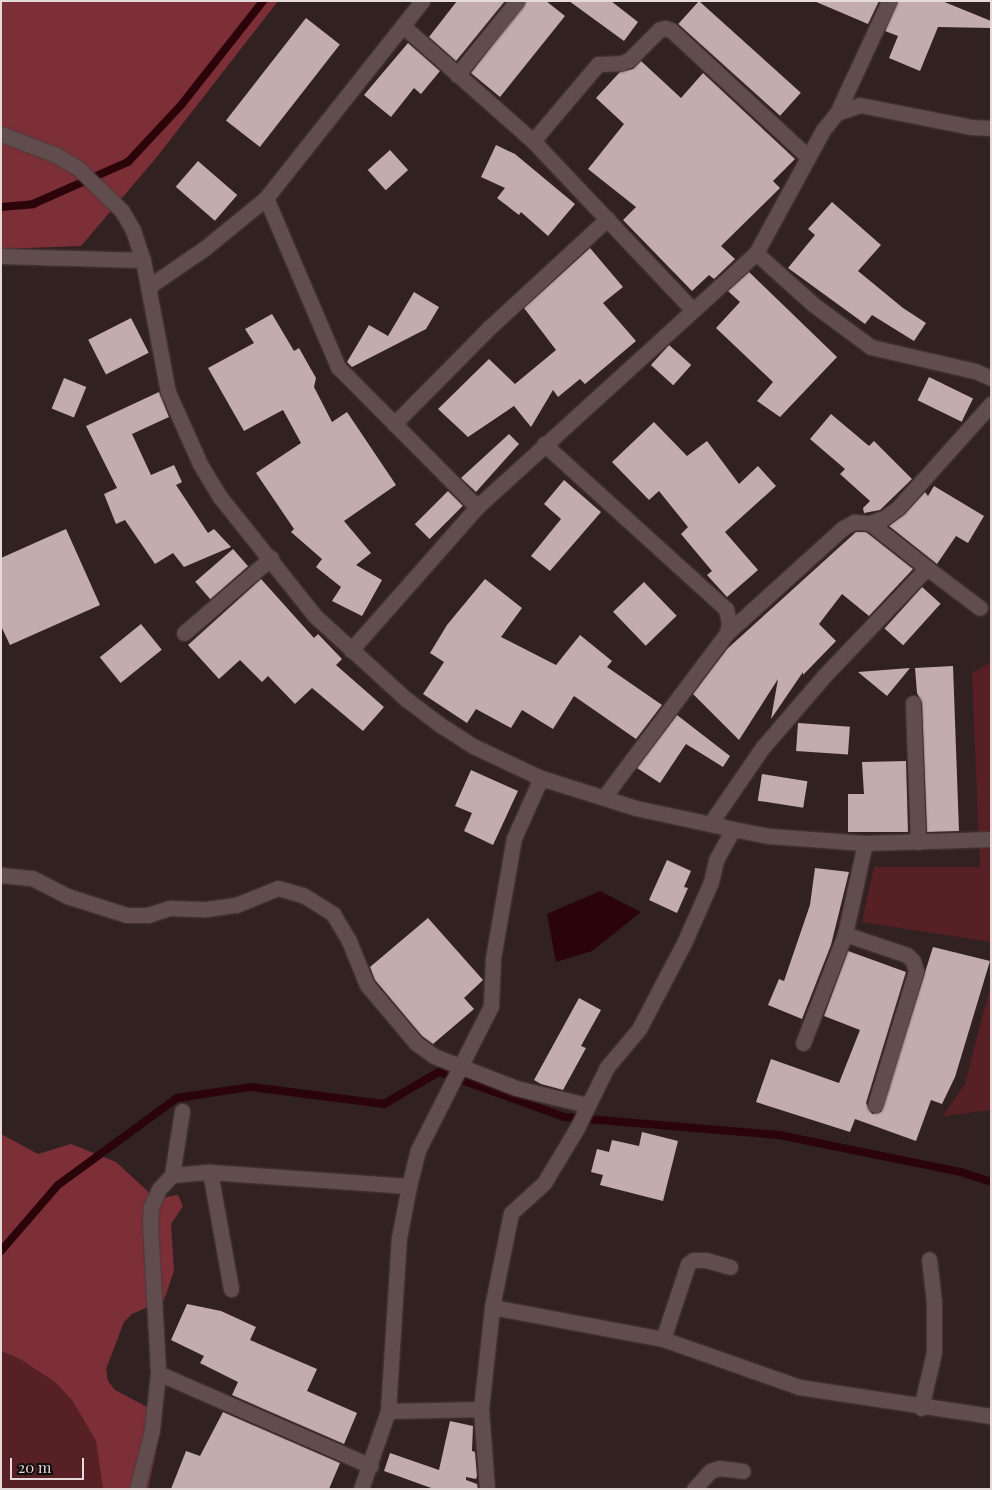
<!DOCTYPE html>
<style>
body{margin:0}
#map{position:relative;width:992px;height:1490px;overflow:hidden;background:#322121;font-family:"Playfair Display",serif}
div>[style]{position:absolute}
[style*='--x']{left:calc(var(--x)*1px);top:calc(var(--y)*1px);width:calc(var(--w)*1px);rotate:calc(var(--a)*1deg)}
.green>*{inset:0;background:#572025}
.forest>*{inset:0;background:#7d2f38}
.water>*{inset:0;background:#2b040a}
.stream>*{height:8px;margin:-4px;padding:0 4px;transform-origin:4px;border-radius:4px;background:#2b040a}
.building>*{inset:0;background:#c3acac;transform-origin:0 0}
.roads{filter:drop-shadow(0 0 1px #4a3c3c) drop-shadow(0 0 1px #4a3c3c)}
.minor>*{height:15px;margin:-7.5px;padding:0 7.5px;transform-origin:7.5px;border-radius:7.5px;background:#614d4e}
span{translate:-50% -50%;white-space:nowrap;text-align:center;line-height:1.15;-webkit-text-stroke:5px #140d0d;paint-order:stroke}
.frame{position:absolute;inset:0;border:2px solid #e6d9d9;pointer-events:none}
.scale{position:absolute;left:10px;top:1458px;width:74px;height:22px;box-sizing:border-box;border:2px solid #e6d9d9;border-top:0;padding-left:6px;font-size:15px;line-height:18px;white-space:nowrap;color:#e6d9d9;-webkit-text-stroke:4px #140d0d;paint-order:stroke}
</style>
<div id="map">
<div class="green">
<i style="clip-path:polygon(991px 662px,991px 942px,862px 922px,874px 867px,980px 867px,972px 673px)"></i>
<i style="clip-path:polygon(991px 983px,991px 1110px,943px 1116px,965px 1084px)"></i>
<i style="clip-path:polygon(1px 1351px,20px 1359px,55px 1382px,72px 1400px,96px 1441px,103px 1489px,1px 1489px)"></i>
</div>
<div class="forest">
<i style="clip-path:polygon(1px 1px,278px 1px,156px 158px,81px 246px,1px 249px)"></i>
<i style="clip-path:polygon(1px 1134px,38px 1154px,71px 1144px,116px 1162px,156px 1199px,178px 1195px,183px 1206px,171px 1224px,174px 1271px,164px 1300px,132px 1314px,124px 1322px,106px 1369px,108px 1381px,115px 1390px,147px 1407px,154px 1415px,156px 1451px,148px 1489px,103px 1489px,96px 1441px,72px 1400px,55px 1382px,20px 1359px,1px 1351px)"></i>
</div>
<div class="water">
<i style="clip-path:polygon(600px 891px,641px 912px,592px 951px,556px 962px,547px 914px)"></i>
</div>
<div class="stream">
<i style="--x:1;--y:207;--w:32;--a:-5"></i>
<i style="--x:33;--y:204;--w:104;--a:-23.9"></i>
<i style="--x:128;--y:162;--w:79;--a:-47"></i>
<i style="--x:182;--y:104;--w:131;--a:-51.8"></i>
<i style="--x:1;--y:1251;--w:87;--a:-49.2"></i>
<i style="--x:58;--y:1185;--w:147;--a:-36.2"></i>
<i style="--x:177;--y:1098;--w:75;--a:-8.5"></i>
<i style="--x:251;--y:1087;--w:134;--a:7.3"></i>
<i style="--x:384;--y:1104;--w:64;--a:-30.2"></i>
<i style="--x:439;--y:1072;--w:133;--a:19.8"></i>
<i style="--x:564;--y:1117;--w:216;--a:4.8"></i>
<i style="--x:779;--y:1135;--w:186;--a:11.5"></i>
<i style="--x:961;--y:1172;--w:32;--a:18"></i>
</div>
<div class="building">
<i style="clip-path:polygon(457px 1px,505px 1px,456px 61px,429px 37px)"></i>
<i style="clip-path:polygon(526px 1px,546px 1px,565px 16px,500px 97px,471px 73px)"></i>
<i style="clip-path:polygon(569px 1px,611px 1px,638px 22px,624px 41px)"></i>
<i style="left:699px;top:1px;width:137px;height:31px;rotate:42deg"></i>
<i style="clip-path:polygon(814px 1px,879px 1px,868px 24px)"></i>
<i style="clip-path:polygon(898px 1px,942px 1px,991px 21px,991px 28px,938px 27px,920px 71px,889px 58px,898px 36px,885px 31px)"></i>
<i style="left:306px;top:18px;width:43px;height:130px;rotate:38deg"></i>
<i style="clip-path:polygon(408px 43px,440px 71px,421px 94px,414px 88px,391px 117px,364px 95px)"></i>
<i style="clip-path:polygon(641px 61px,681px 98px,703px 73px,795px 159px,773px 181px,780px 188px,721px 246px,735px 259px,714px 279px,709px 275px,692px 291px,623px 220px,636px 207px,588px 169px,624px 124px,596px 98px,620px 72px,633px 69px)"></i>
<i style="clip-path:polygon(496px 145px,515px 154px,575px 204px,548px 236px,521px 212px,519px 215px,497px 198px,505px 188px,481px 177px)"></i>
<i style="left:390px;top:150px;width:27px;height:30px;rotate:48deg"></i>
<i style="left:198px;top:161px;width:52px;height:34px;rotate:41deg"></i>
<i style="clip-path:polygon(832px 202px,881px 245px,858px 271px,903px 308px,926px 323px,914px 341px,872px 315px,865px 324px,788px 268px,815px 235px,808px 229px)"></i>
<i style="clip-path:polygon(590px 248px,623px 287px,603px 303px,636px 341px,585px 384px,580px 379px,558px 397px,553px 390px,531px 427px,514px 406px,468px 437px,438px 409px,489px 359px,515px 384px,556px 350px,524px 308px)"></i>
<i style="clip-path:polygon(749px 272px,837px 357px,780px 417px,757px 401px,773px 382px,716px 328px,740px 302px,728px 291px)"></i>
<i style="clip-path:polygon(414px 292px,439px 307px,426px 329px,352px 367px,347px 362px,369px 325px,388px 336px)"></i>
<i style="clip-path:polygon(272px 314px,294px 351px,299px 348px,316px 378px,314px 387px,332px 422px,347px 412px,396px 485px,344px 521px,371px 553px,356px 565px,382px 580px,362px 616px,332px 601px,341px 587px,316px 567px,322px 559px,291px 532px,294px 529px,256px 473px,301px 443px,283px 410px,244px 431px,208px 368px,254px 343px,245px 329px)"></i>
<i style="left:131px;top:318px;width:39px;height:48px;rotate:63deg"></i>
<i style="left:669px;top:345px;width:30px;height:27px;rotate:42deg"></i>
<i style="left:929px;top:377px;width:49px;height:26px;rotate:26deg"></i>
<i style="left:64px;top:378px;width:24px;height:33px;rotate:22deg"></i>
<i style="clip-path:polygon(159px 392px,169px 417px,132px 434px,151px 475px,174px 465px,182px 482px,176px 485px,208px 533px,214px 529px,231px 547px,184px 567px,173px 553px,155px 564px,125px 520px,116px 524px,104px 494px,117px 488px,86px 426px)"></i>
<i style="clip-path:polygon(831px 414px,869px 446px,874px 441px,912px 479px,880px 510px,864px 513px,863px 508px,870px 501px,840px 474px,845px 469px,810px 439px)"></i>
<i style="clip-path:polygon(654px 422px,687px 456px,707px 441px,739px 484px,758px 466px,776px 486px,725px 532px,758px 570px,727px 597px,707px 575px,712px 571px,681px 534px,688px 527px,659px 491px,649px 500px,612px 462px)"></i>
<i style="clip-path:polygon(509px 434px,519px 444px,476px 492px,461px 478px)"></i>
<i style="clip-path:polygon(564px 480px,601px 512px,550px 571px,531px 556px,561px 519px,544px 504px)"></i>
<i style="clip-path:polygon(934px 486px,984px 516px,968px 543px,956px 536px,937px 564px,889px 526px,905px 514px,925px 492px,928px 496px)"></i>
<i style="left:448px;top:491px;width:21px;height:47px;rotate:45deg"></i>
<i style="clip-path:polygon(66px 529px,100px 605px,10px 645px,1px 626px,1px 558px)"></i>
<i style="clip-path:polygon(856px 532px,866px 532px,913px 569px,869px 616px,842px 594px,819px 624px,836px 641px,803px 675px,803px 672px,771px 719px,778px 679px,739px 740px,693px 694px,727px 649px)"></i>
<i style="left:233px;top:549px;width:23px;height:50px;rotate:49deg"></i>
<i style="clip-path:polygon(261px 579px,314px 638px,318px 634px,342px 659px,336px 665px,384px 707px,363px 731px,312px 688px,295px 704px,268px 676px,262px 682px,240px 660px,219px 679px,188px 645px)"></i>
<i style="clip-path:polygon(485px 579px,522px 608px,501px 637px,556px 665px,580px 635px,612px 661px,607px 667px,662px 705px,636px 739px,574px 696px,553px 729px,522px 710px,511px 728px,476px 709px,467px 723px,423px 694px,444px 662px,430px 653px,447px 625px)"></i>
<i style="left:644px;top:582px;width:47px;height:43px;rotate:46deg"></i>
<i style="left:922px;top:587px;width:25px;height:56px;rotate:42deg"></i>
<i style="left:141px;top:624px;width:33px;height:53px;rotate:51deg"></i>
<i style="clip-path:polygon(953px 666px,959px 831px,927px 832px,922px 703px,917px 693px,915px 668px)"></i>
<i style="clip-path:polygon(910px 668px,887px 696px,858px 672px)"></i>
<i style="clip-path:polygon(677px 715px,730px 756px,723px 767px,686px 744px,660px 783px,637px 768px)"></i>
<i style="left:798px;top:723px;width:52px;height:28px;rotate:4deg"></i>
<i style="clip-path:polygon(906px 761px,908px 832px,848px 832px,848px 794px,864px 794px,862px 762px)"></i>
<i style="clip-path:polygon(471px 770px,518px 791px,493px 845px,464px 831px,472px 813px,455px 806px)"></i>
<i style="left:762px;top:774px;width:46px;height:27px;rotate:9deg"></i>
<i style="clip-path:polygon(667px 860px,691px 871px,684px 887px,688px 888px,677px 913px,649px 900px)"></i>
<i style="clip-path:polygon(815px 868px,849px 872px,831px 945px,802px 1019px,768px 1005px,779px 979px,784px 981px,810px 905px)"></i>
<i style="clip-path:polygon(428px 918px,483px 980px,464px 998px,474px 1009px,433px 1044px,422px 1036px,375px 980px,370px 967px)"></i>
<i style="clip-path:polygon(933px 947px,990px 961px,955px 1077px,942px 1104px,931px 1100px,916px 1141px,855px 1119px,850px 1132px,756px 1102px,771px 1059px,839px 1083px,860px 1030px,824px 1016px,848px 951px,906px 972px,866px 1103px,872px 1114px,881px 1112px)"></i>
<i style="clip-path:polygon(579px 998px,601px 1010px,581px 1046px,586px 1048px,563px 1090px,541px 1084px,534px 1080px)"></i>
<i style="clip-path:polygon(642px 1132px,678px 1141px,663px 1201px,600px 1185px,603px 1175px,591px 1172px,597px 1149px,609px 1152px,612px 1140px,639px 1146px)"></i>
<i style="clip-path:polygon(187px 1304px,221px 1311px,256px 1327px,250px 1340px,317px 1369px,307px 1391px,357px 1413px,344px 1444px,232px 1395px,238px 1382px,200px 1363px,204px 1356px,171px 1340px)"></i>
<i style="clip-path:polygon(223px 1412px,340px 1463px,329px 1489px,171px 1489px,186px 1451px,200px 1456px)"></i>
<i style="clip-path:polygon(450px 1421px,473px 1426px,472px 1451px,475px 1452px,477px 1476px,476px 1479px,466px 1477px,466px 1480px,477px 1484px,478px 1489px,434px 1489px,384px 1471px,390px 1453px,439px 1470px)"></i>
</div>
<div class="roads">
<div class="minor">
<i style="--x:403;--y:26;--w:174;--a:41.5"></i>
<i style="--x:533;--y:141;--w:231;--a:46.6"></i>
<i style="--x:457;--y:75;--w:95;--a:-51"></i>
<i style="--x:837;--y:113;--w:123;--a:-65.1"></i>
<i style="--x:1;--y:134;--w:57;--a:20.7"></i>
<i style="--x:54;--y:154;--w:28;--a:30"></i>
<i style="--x:78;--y:168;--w:62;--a:44.3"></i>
<i style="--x:122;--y:211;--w:22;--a:60"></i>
<i style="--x:133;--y:230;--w:32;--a:72"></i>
<i style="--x:143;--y:260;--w:134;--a:79.3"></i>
<i style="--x:168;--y:392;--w:79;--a:66"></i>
<i style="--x:200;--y:464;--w:39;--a:59"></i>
<i style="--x:220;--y:497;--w:152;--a:51.4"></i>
<i style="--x:315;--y:616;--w:123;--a:42.4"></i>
<i style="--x:406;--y:699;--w:41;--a:37.1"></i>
<i style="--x:439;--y:724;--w:40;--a:32.9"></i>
<i style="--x:473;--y:746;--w:75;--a:25.2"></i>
<i style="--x:541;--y:778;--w:100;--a:17.5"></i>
<i style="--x:636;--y:808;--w:99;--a:12.2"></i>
<i style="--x:733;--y:829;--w:37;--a:11"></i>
<i style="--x:769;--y:836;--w:96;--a:4.2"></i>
<i style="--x:865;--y:843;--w:126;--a:-1.8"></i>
<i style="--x:533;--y:141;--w:101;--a:-49.8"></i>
<i style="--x:598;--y:64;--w:23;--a:-2"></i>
<i style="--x:621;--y:63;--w:9;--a:-21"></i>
<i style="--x:629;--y:60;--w:44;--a:-45"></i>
<i style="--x:660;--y:29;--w:5;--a:-11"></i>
<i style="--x:665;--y:28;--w:6;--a:18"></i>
<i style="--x:671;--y:30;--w:187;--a:42.8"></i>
<i style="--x:266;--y:198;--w:184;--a:66.9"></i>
<i style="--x:338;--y:367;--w:197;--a:45.2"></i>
<i style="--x:756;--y:253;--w:78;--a:41.9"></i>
<i style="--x:814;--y:305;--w:71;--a:36.4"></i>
<i style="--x:871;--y:347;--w:107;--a:13"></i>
<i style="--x:975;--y:371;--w:17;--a:24"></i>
<i style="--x:1;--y:256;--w:142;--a:1.6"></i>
<i style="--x:148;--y:287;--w:69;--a:-34.4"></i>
<i style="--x:205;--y:248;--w:79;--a:-39.3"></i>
<i style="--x:266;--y:198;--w:251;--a:-51.6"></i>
<i style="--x:394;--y:424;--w:135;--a:-45.3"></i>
<i style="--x:489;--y:328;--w:161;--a:-42.7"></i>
<i style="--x:544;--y:444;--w:246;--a:42.2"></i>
<i style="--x:726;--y:609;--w:14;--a:78"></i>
<i style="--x:729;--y:623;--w:10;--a:101"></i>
<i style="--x:727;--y:633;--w:205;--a:126.9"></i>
<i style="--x:927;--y:568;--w:66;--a:37"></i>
<i style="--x:184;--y:633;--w:115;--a:-40.8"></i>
<i style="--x:727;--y:633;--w:156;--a:-42.2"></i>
<i style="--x:843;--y:528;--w:13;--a:-29"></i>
<i style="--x:854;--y:522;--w:16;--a:4"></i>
<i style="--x:870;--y:523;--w:15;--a:-20"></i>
<i style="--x:884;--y:518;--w:17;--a:-36"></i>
<i style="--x:898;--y:508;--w:140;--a:-48.2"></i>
<i style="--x:351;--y:650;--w:191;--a:-48.6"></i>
<i style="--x:477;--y:507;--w:377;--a:-42.3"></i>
<i style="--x:756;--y:253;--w:140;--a:-61.4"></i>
<i style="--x:823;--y:130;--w:22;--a:-51"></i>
<i style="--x:837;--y:113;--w:24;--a:-19"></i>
<i style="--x:860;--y:105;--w:113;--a:11.2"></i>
<i style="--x:971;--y:127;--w:20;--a:3"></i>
<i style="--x:913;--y:703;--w:139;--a:87.9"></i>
<i style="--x:710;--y:824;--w:93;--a:-55.5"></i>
<i style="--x:763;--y:747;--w:94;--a:-49.3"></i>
<i style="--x:824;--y:676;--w:149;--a:-46.4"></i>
<i style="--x:927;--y:568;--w:73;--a:-141.7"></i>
<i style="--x:1;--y:875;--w:31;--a:6"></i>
<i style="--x:32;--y:878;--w:39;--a:27"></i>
<i style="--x:67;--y:896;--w:63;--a:17.6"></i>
<i style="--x:127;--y:915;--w:21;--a:0"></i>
<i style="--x:148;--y:915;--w:23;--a:-18"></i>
<i style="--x:170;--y:908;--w:36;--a:2"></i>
<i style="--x:206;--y:909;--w:30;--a:-8"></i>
<i style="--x:236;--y:905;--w:45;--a:-22"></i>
<i style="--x:278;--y:888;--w:26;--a:16"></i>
<i style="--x:303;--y:895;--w:36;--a:32"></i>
<i style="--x:333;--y:914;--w:31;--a:59"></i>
<i style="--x:349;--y:941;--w:48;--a:67.8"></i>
<i style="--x:367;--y:985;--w:76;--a:49.8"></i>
<i style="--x:416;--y:1043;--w:22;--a:36"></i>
<i style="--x:434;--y:1056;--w:88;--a:21.3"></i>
<i style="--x:516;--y:1088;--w:73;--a:13.5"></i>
<i style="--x:845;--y:934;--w:65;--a:18.7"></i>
<i style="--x:907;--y:955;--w:8;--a:45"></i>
<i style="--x:913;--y:961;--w:10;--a:73"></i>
<i style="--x:916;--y:971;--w:140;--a:107"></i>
<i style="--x:803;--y:1043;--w:117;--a:-68.9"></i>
<i style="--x:845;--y:934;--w:93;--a:-77.6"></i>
<i style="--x:182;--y:1111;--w:65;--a:98.9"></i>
<i style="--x:172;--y:1175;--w:38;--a:-5"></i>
<i style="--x:210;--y:1172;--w:199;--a:4"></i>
<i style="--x:210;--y:1172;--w:119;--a:79.8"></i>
<i style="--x:172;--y:1175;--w:19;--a:133"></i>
<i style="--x:159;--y:1189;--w:20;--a:114"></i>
<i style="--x:151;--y:1207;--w:16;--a:94"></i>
<i style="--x:150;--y:1223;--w:150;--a:86.9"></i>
<i style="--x:158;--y:1373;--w:232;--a:23.6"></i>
<i style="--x:492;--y:1307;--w:174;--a:10.6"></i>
<i style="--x:663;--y:1339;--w:144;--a:19.4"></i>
<i style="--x:799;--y:1387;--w:194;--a:8.6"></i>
<i style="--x:663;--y:1339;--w:79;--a:-71.6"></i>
<i style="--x:688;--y:1264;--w:6;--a:-39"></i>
<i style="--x:693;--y:1260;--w:13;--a:0"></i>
<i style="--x:706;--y:1260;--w:25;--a:16"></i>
<i style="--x:921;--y:1408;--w:57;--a:-76.9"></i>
<i style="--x:934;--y:1352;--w:50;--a:-90"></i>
<i style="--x:934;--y:1302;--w:43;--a:-96.6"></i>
<i style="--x:388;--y:1411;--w:173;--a:-86.4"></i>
<i style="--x:399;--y:1238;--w:53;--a:-79.1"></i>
<i style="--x:409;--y:1186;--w:37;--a:-76"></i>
<i style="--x:418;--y:1150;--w:161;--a:-63.1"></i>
<i style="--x:491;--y:1006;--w:48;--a:-87.6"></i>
<i style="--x:493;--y:958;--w:122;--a:-80.1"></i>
<i style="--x:514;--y:838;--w:66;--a:-65.8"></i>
<i style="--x:137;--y:1489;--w:61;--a:-75.7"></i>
<i style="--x:152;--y:1430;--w:57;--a:-84"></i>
<i style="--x:361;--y:1489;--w:83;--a:-70.9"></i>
<i style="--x:388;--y:1411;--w:93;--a:-1.2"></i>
<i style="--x:487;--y:1489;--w:80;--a:-94.3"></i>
<i style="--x:481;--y:1409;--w:103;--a:-83.8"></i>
<i style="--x:492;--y:1307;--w:96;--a:-78.6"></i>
<i style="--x:511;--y:1213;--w:45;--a:-42.3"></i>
<i style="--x:544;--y:1183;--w:64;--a:-59"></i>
<i style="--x:577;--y:1128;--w:68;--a:-63.8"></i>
<i style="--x:607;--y:1067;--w:50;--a:-49.9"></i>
<i style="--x:639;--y:1029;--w:97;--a:-62.4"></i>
<i style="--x:684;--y:943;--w:67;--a:-66.1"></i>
<i style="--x:711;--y:882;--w:23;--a:-77"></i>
<i style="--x:716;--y:860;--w:35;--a:-61"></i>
<i style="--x:694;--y:1489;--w:24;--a:-48"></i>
<i style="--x:710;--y:1471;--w:9;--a:-18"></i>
<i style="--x:719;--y:1468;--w:24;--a:7"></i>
</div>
</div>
<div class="frame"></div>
<div class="scale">20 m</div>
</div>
